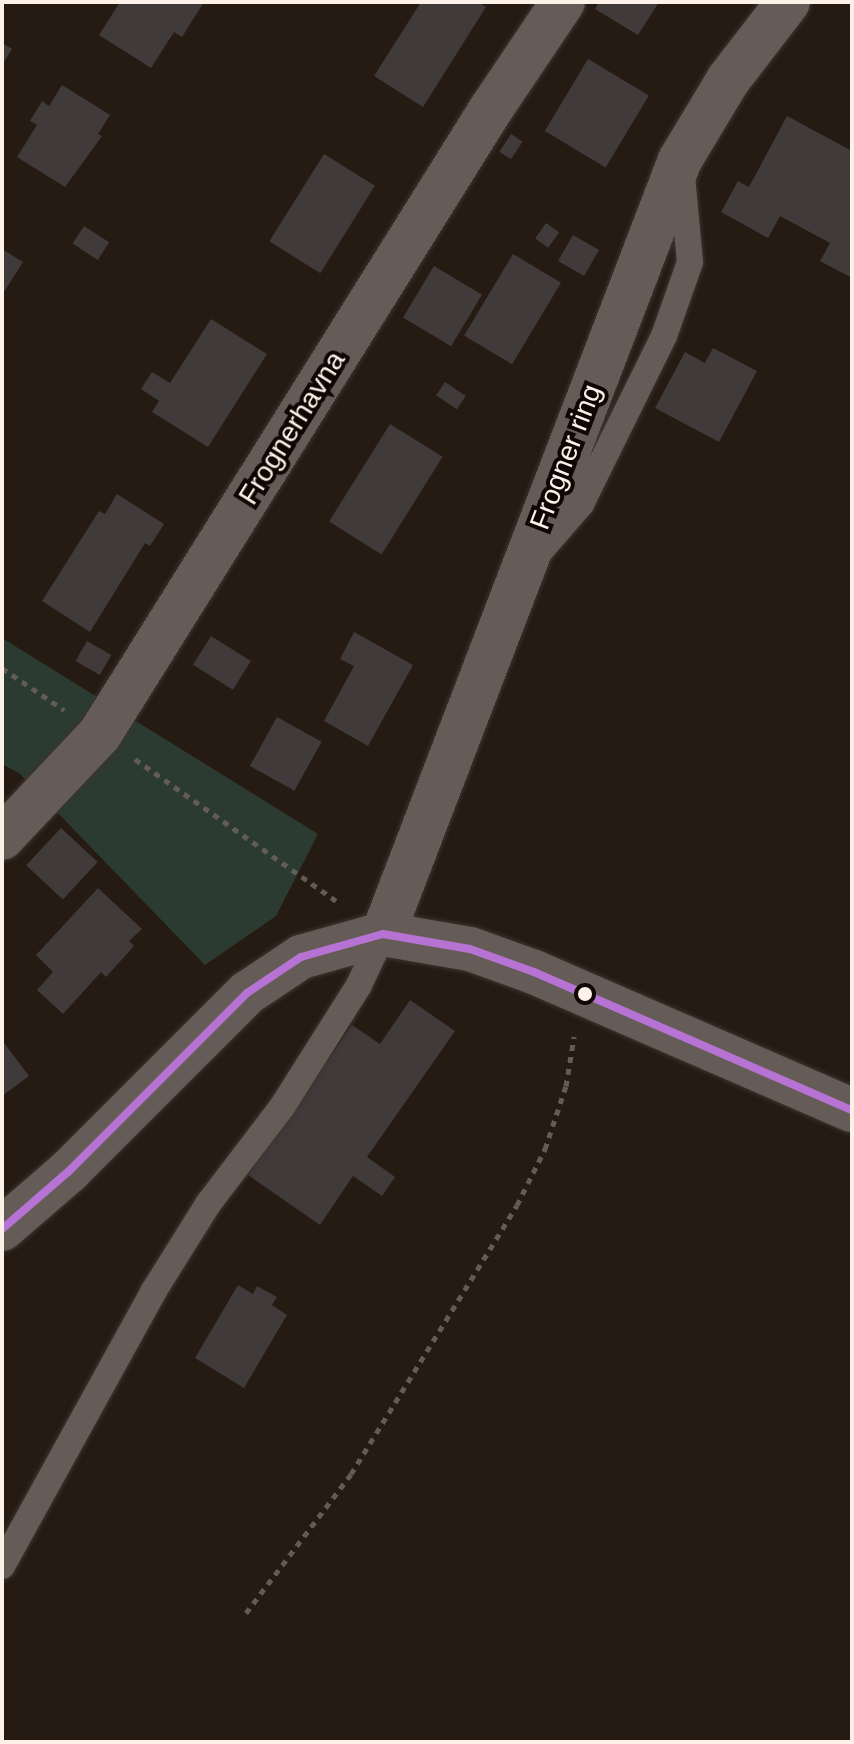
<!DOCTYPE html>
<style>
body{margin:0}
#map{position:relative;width:854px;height:1744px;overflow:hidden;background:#251b13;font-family:Arial,sans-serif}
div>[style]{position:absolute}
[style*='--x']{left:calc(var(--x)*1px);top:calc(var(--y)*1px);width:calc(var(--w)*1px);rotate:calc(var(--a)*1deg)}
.green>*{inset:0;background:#2c3b31}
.building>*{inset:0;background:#403a3b;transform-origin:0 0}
.path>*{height:5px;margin-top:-2.5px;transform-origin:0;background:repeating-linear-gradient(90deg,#635c54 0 6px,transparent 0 12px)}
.roads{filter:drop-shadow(0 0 2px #3d352f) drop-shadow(0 0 2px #3d352f)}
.service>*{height:26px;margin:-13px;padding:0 13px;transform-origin:13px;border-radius:13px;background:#655c57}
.minor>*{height:44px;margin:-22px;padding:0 22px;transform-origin:22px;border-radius:22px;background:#655c57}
.secondary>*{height:44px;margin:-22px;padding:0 22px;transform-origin:22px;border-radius:22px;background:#655c57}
.bus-1>*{height:8px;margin:-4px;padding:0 4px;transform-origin:4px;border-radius:4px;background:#b673d3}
.dots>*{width:22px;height:22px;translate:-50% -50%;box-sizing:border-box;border:4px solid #0f0703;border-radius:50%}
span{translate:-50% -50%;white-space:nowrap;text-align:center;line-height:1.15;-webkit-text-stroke:8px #0f0703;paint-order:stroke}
.street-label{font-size:28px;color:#fef1e7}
.frame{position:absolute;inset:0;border:4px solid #fef1e7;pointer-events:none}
</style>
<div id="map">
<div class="green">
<i style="clip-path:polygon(2px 638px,318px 834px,276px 916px,205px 965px,19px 773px,2px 764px)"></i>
</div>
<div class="building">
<i style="clip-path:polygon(120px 2px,204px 2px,182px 37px,174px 32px,151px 68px,99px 35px)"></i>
<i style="clip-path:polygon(421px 2px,478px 2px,486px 7px,423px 107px,374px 76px)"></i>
<i style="clip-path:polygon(599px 2px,659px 2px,638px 35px,595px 9px)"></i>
<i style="clip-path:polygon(2px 43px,12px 49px,2px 65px)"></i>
<i style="left:588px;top:59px;width:71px;height:84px;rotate:31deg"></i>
<i style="clip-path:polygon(62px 85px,110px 115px,98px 134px,102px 136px,65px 187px,17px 157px,37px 125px,30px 121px,42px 101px,49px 106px)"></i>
<i style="clip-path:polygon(787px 116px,852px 151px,852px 278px,820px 261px,830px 243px,780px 216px,768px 238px,721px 212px,738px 181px,749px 187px)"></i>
<i style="left:511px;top:134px;width:14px;height:21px;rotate:34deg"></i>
<i style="left:324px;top:154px;width:60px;height:103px;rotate:32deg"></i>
<i style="left:546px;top:223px;width:16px;height:19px;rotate:35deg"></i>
<i style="left:84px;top:226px;width:30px;height:21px;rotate:33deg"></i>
<i style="left:573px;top:235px;width:30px;height:30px;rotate:30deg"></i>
<i style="clip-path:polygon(2px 249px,23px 262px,2px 295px)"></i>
<i style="left:513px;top:254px;width:56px;height:95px;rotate:31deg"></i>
<i style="left:434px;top:266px;width:56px;height:60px;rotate:31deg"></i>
<i style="clip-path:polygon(211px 319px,267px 354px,208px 447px,152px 412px,159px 401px,141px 389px,152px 372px,170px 383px)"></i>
<i style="clip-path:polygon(713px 348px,757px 371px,719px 442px,655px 408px,685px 352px,705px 363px)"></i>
<i style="left:445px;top:382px;width:25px;height:16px;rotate:34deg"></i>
<i style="left:390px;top:424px;width:62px;height:115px;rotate:32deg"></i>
<i style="clip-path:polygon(117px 494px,164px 524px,150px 546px,145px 543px,90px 632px,42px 601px,99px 511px,105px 514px)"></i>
<i style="clip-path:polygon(354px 632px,413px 665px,368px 746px,324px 721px,354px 666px,340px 659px)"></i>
<i style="left:211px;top:636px;width:47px;height:34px;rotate:32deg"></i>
<i style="left:87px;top:641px;width:28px;height:23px;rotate:30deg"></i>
<i style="left:277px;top:717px;width:51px;height:56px;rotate:29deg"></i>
<i style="left:61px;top:828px;width:50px;height:51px;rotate:43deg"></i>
<i style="clip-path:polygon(98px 888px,142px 929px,129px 941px,134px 946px,106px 977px,101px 972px,63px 1014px,37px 990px,53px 972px,36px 955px)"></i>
<i style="clip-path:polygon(410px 1000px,455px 1031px,367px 1157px,395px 1177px,382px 1196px,353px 1176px,320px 1225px,248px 1175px,352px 1025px,380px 1044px)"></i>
<i style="clip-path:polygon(2px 1040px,29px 1076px,2px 1096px)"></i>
<i style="clip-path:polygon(238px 1285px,253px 1294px,257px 1286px,277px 1297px,272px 1305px,287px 1315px,244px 1388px,195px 1358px)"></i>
</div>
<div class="path">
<i style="--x:2;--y:668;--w:75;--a:34.1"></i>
<i style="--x:135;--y:759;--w:246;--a:35.2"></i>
<i style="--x:246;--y:1613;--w:174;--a:-52.9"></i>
<i style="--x:351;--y:1474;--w:316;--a:-58.3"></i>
<i style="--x:517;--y:1205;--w:63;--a:-63.4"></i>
<i style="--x:545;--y:1149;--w:66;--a:-71.6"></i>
<i style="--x:566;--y:1086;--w:50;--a:-80.7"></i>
</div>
<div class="roads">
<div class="service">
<i style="--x:542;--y:549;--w:60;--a:-49.1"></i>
<i style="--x:581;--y:504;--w:187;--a:-63.7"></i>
<i style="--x:664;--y:336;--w:78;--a:-70.6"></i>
<i style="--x:690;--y:262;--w:87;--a:-95.3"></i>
<i style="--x:2;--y:1566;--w:313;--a:-61.1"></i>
<i style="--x:153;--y:1292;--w:104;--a:-58"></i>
<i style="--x:208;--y:1204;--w:122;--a:-52.7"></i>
<i style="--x:282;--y:1107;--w:144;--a:-57.7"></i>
<i style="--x:359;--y:985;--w:56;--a:-64.8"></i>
</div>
<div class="minor">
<i style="--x:2;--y:838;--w:143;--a:-46.7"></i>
<i style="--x:100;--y:734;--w:737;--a:-57.97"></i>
<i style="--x:491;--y:109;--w:129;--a:-56.1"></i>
<i style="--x:383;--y:934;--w:829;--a:-69.01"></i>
<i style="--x:680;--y:160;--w:93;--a:-59"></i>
<i style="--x:728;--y:80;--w:98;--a:-52.4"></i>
</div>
<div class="secondary">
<i style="--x:2;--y:1229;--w:89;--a:-40.9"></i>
<i style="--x:69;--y:1171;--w:252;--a:-45"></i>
<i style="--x:247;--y:993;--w:65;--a:-33.7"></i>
<i style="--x:301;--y:957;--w:85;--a:-15.7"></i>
<i style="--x:383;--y:934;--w:88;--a:9.8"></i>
<i style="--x:470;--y:949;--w:68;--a:19.8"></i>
<i style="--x:534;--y:972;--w:347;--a:23.5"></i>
</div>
</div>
<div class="bus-1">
<i style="--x:2;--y:1229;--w:89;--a:-40.9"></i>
<i style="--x:69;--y:1171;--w:252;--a:-45"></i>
<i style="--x:247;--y:993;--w:65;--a:-33.7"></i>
<i style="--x:301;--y:957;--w:85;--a:-15.7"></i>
<i style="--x:383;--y:934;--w:88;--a:9.8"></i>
<i style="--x:470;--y:949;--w:68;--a:19.8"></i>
<i style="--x:534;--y:972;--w:347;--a:23.5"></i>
</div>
<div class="dots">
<i style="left:585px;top:994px;background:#fef1e7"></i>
</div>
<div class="street-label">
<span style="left:292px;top:428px;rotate:-58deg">Frognerhavna</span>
<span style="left:566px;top:457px;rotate:-69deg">Frogner ring</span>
</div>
<div class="frame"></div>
</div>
